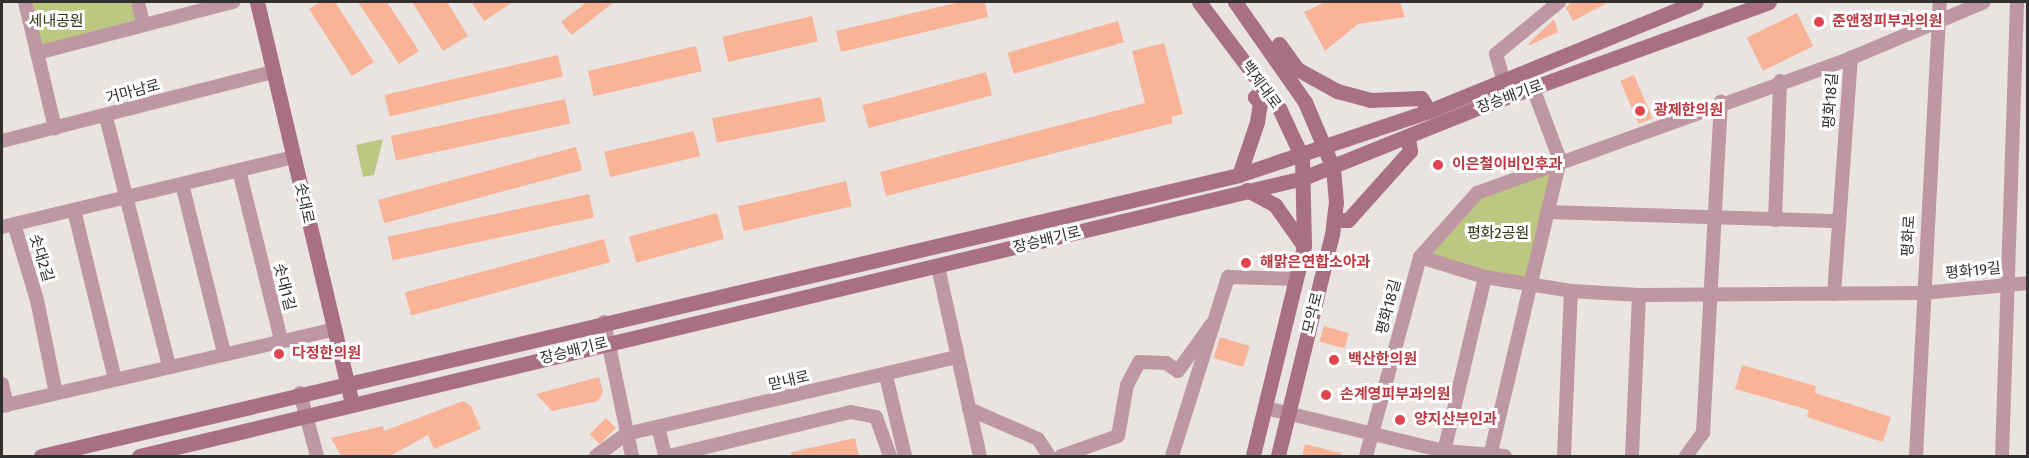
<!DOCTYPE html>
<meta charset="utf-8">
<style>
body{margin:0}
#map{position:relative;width:2029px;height:458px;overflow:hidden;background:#e9e4e1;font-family:"Fira Sans","Noto Sans KR",sans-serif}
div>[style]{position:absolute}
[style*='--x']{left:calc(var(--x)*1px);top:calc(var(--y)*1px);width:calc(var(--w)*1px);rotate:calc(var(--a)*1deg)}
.green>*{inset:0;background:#bcc781}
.building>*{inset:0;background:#f9b498;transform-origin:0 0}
.street>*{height:14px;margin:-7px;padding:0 7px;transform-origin:7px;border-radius:7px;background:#bf97a3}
.secondary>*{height:15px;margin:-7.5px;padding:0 7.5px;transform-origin:7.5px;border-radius:7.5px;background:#a97083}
.dots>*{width:16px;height:16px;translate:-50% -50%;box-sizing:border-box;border:3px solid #fff;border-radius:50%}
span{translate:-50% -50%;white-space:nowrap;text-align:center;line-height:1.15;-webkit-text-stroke:6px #fff;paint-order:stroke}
.park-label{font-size:15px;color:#2f340e}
.health-label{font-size:15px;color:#be3a42;font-weight:700}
.left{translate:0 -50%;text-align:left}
.street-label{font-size:15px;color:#32302f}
.frame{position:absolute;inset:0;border:3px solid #32302f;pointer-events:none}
</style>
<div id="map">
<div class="green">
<i style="clip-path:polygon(28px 2px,131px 2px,136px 22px,40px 47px)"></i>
<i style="clip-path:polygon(383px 139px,374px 175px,363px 177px,356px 145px)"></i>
<i style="clip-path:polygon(1560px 160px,1530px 284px,1420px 257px,1477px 193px)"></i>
</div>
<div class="building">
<i style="clip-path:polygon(320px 2px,335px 2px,374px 62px,352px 76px,309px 9px)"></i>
<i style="clip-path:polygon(358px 2px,387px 2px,419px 51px,399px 64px)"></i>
<i style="clip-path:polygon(412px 2px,447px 2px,468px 36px,443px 51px)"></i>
<i style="clip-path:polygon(471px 2px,513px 2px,484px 21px)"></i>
<i style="clip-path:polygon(587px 2px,614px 2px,572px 35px,561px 22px)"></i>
<i style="clip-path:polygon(960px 2px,985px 2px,988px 17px,841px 52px,836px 31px)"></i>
<i style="clip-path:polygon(1325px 2px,1400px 2px,1405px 17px,1358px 24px,1325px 51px,1304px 12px)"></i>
<i style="clip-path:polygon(1571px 2px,1609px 2px,1573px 21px,1566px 8px)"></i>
<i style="left:1797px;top:13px;width:37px;height:56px;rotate:64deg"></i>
<i style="left:812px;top:16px;width:26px;height:92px;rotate:77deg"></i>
<i style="clip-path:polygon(1554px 19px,1558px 32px,1530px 45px,1528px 44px)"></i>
<i style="left:1118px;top:21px;width:22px;height:115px;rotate:74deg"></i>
<i style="clip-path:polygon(1164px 43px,1183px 114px,1171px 117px,1173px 123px,886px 196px,880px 172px,1145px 103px,1132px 51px)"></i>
<i style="left:696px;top:46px;width:26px;height:111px;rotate:77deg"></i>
<i style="left:558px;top:55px;width:22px;height:178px;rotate:77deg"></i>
<i style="left:986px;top:72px;width:24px;height:128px;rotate:75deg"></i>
<i style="left:1634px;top:75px;width:47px;height:15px;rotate:67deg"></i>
<i style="left:821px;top:97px;width:25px;height:111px;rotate:79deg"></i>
<i style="left:565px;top:99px;width:25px;height:178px;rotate:78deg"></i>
<i style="left:694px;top:131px;width:26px;height:92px;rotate:77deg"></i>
<i style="left:576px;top:147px;width:24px;height:205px;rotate:75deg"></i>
<i style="left:846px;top:181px;width:26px;height:111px;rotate:77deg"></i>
<i style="left:589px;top:194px;width:24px;height:206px;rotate:78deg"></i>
<i style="left:717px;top:213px;width:27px;height:91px;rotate:75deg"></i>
<i style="left:604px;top:239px;width:24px;height:206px;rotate:75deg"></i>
<i style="left:1324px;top:326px;width:26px;height:16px;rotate:16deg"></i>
<i style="left:1220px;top:337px;width:31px;height:22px;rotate:17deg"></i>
<i style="clip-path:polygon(1742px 365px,1816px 386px,1815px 393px,1891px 417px,1883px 442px,1807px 417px,1809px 410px,1735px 389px)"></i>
<i style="clip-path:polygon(599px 377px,603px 392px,598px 401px,552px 411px,536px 394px)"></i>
<i style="clip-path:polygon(463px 401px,471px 406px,481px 429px,434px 449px,428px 435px,390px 456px,341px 456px,331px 438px,383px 426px,384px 431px)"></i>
<i style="left:606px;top:418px;width:14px;height:23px;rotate:45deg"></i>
<i style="clip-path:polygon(855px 438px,859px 456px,791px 456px,791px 452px)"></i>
<i style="clip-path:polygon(1305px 444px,1341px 453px,1341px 456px,1302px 456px)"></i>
</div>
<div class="street">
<i style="--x:25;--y:2;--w:130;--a:76.6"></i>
<i style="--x:138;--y:2;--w:23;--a:77"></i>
<i style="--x:37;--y:53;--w:203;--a:-14.6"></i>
<i style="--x:1504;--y:82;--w:29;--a:-106"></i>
<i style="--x:1496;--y:54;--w:82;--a:-39.5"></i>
<i style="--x:106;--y:117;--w:257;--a:75.8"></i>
<i style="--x:2;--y:141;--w:279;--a:-14.3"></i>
<i style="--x:239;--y:170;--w:175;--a:76.1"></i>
<i style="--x:182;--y:184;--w:174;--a:76"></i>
<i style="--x:74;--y:210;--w:174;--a:76.4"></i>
<i style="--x:1547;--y:212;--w:292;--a:1.8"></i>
<i style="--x:1775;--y:220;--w:139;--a:-87.9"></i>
<i style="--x:14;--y:224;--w:79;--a:73.2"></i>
<i style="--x:37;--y:300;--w:95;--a:78.5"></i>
<i style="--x:2;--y:227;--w:300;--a:-13.5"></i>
<i style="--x:1420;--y:257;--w:68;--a:17.1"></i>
<i style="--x:1485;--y:277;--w:87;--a:9.2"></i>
<i style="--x:1571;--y:291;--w:68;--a:3.4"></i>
<i style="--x:1639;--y:295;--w:284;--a:-0.4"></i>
<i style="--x:1923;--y:293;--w:105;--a:-5.4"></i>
<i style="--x:938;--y:267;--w:194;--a:77.5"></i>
<i style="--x:1834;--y:294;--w:237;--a:-85.9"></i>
<i style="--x:604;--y:322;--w:137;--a:78.2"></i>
<i style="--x:886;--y:376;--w:82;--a:76.6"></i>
<i style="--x:2;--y:384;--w:22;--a:77"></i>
<i style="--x:300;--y:393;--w:65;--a:74.9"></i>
<i style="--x:2;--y:406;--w:342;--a:-13"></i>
<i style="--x:1266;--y:408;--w:183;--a:13.6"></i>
<i style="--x:1444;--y:451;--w:61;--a:4.7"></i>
<i style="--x:969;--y:409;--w:75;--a:23.5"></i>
<i style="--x:1038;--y:439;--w:20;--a:57"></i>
<i style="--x:658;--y:427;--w:30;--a:76"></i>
<i style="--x:596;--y:456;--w:37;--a:-36"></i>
<i style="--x:626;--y:434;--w:340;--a:-13.1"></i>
<i style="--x:669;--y:456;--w:187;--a:-13.6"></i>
<i style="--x:851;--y:412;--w:25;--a:11"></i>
<i style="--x:876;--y:417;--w:41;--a:70.3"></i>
<i style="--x:1061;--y:456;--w:60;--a:-19.3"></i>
<i style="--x:1118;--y:436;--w:52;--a:-80"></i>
<i style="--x:1127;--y:385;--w:26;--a:-62"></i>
<i style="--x:1139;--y:362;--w:27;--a:2"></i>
<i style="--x:1166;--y:363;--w:14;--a:34"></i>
<i style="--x:1178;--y:371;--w:57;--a:-54.3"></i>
<i style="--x:1172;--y:456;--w:188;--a:-72.6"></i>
<i style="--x:1228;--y:277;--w:69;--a:1.7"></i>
<i style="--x:1366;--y:456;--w:206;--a:-74.8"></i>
<i style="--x:1420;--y:257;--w:86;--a:-48.3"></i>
<i style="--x:1477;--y:193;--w:398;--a:-19.8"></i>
<i style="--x:1851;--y:58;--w:144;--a:-22.8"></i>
<i style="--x:1443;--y:456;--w:184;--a:-76.8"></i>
<i style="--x:1490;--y:456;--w:304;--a:-76.7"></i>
<i style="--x:1560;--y:160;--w:77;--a:-110.6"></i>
<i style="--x:1564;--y:456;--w:165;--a:-87.6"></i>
<i style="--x:1632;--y:456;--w:161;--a:-87.5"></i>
<i style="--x:1686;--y:456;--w:29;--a:-54"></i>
<i style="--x:1703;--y:433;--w:332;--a:-86.9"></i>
<i style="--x:1916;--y:456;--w:455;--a:-87"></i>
<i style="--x:2002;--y:456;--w:454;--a:-88.1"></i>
</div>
<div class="secondary">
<i style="--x:257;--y:2;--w:414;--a:76.7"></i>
<i style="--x:1199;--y:2;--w:133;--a:53"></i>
<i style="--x:1279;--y:108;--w:54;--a:64.9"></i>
<i style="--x:1302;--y:157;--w:89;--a:88.7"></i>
<i style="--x:1304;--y:246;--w:216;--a:103.7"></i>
<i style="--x:1235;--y:2;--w:122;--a:55"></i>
<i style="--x:1305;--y:102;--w:72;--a:67"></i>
<i style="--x:1333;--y:168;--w:34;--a:85"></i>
<i style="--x:1336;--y:202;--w:32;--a:97"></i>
<i style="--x:1332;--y:234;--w:228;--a:103.7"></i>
<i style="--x:1279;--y:44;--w:31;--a:54"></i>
<i style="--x:1297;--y:69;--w:46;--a:28.8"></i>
<i style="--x:1337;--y:91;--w:34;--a:15"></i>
<i style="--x:1370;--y:100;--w:51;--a:-2.2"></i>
<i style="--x:1421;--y:98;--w:15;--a:58"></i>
<i style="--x:1239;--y:175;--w:56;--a:-71.2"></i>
<i style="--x:1257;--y:122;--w:19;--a:-81"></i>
<i style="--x:1260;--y:103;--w:8;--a:-130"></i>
<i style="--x:1255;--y:97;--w:13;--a:-45"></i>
<i style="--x:1247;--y:190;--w:32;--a:28"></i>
<i style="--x:1275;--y:205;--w:50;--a:54.7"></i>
<i style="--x:1334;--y:220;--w:14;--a:0"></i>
<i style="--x:1348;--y:220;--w:93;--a:-48.1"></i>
<i style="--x:1410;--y:151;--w:13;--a:-99"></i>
<i style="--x:41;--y:456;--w:1231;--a:-13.2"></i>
<i style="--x:1239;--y:175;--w:200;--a:-18.6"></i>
<i style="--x:1429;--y:111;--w:288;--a:-22.2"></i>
<i style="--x:139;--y:456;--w:1197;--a:-13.43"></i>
<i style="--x:1303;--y:178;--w:193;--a:-21.9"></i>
<i style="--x:1482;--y:106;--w:305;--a:-19.9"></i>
</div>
<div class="dots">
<i style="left:1819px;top:22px;background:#e0444e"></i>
<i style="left:1640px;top:111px;background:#e0444e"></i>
<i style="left:1438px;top:165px;background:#e0444e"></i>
<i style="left:1246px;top:263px;background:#e0444e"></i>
<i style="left:279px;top:354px;background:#e0444e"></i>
<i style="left:1334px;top:360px;background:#e0444e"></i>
<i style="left:1326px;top:395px;background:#e0444e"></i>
<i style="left:1400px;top:420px;background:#e0444e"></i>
</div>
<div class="park-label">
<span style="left:56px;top:22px">세내공원</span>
<span style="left:1498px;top:234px">평화2공원</span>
</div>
<div class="health-label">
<span class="left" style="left:1832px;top:22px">준앤정피부과의원</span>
<span class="left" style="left:1654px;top:111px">광제한의원</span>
<span class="left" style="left:1452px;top:165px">이은철이비인후과</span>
<span class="left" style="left:1260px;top:263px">해맑은연합소아과</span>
<span class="left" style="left:292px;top:354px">다정한의원</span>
<span class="left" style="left:1348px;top:360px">백산한의원</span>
<span class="left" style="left:1340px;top:395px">손계영피부과의원</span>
<span class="left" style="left:1414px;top:420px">양지산부인과</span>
</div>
<div class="street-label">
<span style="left:1261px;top:85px;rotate:54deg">백제대로</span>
<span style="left:133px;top:92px;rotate:-15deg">거마남로</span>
<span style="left:1510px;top:97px;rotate:-20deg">장승배기로</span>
<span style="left:1831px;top:101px;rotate:-86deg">평화18길</span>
<span style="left:304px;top:203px;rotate:78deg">솟대로</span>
<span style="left:1909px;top:236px;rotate:-87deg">평화로</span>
<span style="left:1047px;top:240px;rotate:-14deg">장승배기로</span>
<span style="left:41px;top:258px;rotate:73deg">솟대2길</span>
<span style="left:1973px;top:271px;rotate:-6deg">평화19길</span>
<span style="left:284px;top:287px;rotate:76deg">솟대1길</span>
<span style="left:1389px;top:307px;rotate:-75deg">평화18길</span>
<span style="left:1313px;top:313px;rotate:-76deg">모악로</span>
<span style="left:574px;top:351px;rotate:-14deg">장승배기로</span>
<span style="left:789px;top:381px;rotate:-13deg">맏내로</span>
</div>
<div class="frame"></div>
</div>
